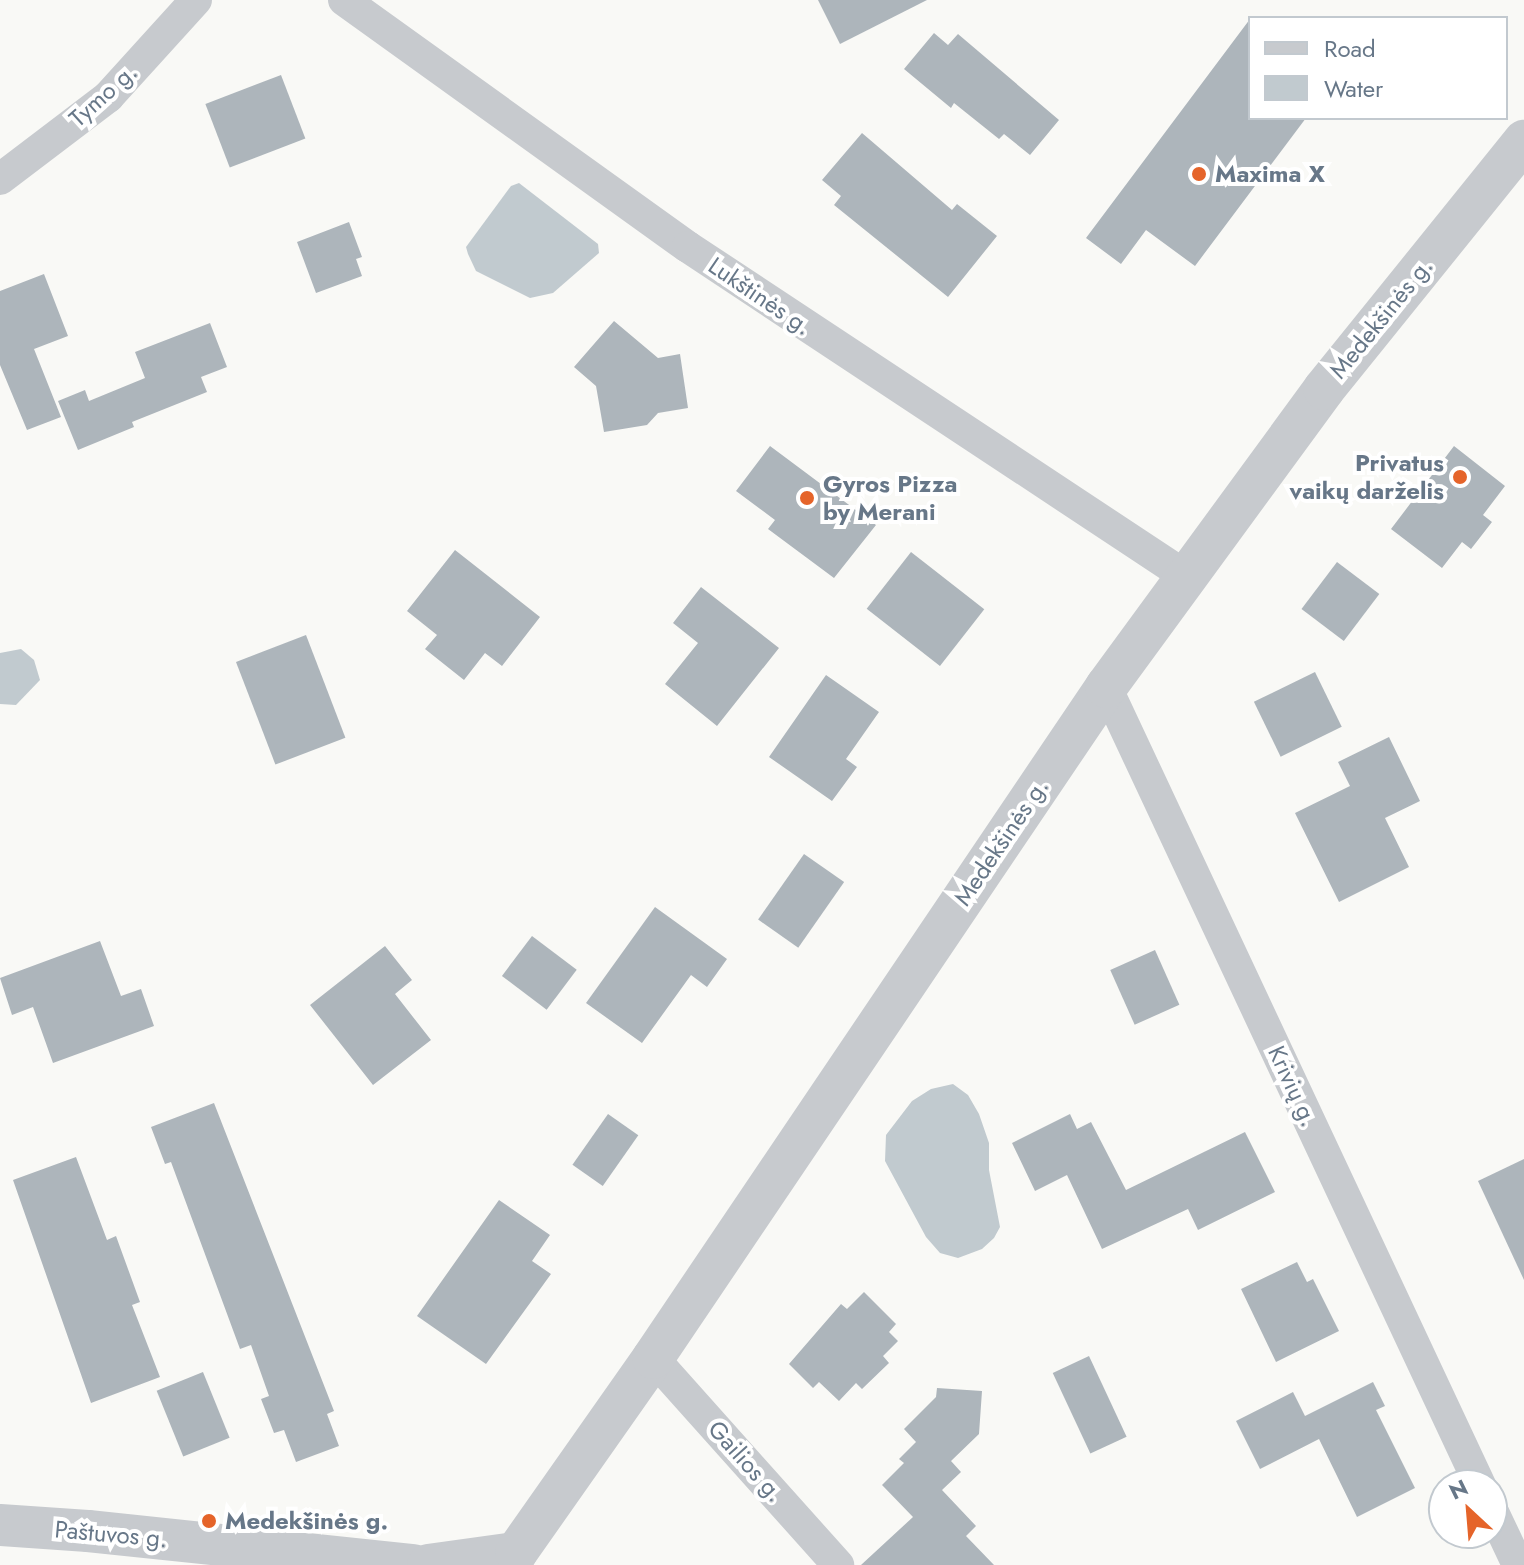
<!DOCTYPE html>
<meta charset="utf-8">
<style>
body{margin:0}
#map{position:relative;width:1524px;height:1565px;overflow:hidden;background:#f9f9f6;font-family:Jost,sans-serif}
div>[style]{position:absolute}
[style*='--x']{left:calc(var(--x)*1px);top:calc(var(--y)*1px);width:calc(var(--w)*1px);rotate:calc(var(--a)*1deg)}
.water>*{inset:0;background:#c1cacf}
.building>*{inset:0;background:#adb5bb;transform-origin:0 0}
.minor>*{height:32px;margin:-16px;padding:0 16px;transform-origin:16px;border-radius:16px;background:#c7cace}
.tertiary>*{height:42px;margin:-21px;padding:0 21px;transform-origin:21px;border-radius:21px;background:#c7cace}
.dots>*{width:22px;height:22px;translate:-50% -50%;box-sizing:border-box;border:4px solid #fff;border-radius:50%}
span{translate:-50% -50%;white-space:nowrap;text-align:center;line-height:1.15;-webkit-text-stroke:8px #fff;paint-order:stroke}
.street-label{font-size:24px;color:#677788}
.poi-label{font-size:24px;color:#677788;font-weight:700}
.left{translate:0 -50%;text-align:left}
.right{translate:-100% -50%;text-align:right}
.legend{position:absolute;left:1248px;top:16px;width:260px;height:104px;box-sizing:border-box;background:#fff;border:2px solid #c2c9cf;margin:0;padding:10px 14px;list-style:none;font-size:24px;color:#677788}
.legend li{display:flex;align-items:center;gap:16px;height:40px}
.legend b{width:40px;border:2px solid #c2c9cf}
.north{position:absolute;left:1428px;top:1469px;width:80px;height:80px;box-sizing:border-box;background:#fff;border:2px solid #c2c9cf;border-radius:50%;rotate:334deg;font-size:22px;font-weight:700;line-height:32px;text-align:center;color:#677788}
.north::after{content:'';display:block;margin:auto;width:28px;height:36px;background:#e5642a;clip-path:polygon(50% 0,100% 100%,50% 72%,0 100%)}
</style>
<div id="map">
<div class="water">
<i style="clip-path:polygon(519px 183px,598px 244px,599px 253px,553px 293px,530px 298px,476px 271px,468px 254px,466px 247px,511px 186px)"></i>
<i style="clip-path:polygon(21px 649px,34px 660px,40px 680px,16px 705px,0 704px,0 653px)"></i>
<i style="clip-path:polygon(953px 1084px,968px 1095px,979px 1114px,989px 1143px,989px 1170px,1000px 1227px,994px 1238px,982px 1249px,958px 1258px,940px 1253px,926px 1237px,885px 1161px,886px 1135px,912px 1101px,931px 1089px)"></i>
</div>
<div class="building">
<i style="clip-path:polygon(818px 0,927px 0,840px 44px)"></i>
<i style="clip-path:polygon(1250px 19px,1250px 118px,1306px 118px,1195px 266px,1146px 230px,1121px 264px,1086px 238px)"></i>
<i style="clip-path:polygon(934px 33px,948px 45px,958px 34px,1059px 120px,1030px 155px,1004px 134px,999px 139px,954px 103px,951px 108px,904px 69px)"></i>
<i style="left:281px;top:75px;width:68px;height:81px;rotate:69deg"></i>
<i style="clip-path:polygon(862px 133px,952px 210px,957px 204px,997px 236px,948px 297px,834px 205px,841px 196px,822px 180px)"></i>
<i style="clip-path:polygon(349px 222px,362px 257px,356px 259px,362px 276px,316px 293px,297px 242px)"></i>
<i style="clip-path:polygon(44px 274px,68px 336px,34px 349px,61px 417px,27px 430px,0 365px,0 291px)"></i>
<i style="clip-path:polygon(614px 321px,658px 358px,680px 354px,688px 408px,658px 413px,647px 425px,604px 432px,596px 386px,574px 367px)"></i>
<i style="clip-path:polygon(210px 323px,227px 367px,201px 377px,207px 392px,132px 422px,134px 427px,78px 450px,58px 401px,85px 390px,89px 401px,145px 378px,135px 352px)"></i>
<i style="clip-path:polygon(770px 446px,876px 525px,834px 578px,768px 529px,775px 520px,736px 491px)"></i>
<i style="clip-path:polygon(1454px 446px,1505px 486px,1483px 515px,1492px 522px,1471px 549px,1462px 542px,1442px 568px,1391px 529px)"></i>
<i style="clip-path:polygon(455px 550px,540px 617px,502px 666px,485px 653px,464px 680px,425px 649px,437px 635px,407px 611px)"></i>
<i style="left:911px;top:552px;width:93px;height:72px;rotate:38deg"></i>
<i style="left:1337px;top:562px;width:53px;height:59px;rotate:37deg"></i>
<i style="clip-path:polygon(701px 587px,779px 648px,717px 726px,665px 684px,698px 643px,673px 623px)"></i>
<i style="left:306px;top:635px;width:110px;height:75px;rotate:69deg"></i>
<i style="left:1315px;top:672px;width:61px;height:68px;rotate:64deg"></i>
<i style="clip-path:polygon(826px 675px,879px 712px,846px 759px,857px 767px,832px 801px,769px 757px)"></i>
<i style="clip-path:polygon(1389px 737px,1420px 801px,1385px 818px,1409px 867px,1339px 902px,1295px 813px,1350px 786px,1338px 762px)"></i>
<i style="left:804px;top:854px;width:49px;height:80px;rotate:35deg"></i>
<i style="clip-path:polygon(655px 907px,727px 959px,707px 987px,691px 975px,642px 1043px,586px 1003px)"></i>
<i style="left:532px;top:936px;width:56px;height:50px;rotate:37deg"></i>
<i style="clip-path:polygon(100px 941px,121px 996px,141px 989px,154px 1026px,53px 1063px,33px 1007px,12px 1015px,0 978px)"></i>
<i style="clip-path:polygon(385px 946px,412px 980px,395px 994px,431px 1040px,373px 1085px,310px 1005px)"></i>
<i style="left:1155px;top:950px;width:60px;height:49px;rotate:66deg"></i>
<i style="clip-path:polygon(214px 1103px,334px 1411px,327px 1414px,339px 1446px,296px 1462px,284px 1430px,274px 1433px,261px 1399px,269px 1396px,251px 1345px,240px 1349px,171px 1162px,165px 1164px,151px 1127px)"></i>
<i style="left:608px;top:1114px;width:37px;height:62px;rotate:35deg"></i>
<i style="clip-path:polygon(1070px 1114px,1077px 1129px,1091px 1122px,1126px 1190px,1245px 1132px,1275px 1192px,1198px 1230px,1188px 1209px,1102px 1249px,1067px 1175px,1035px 1191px,1012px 1143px)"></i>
<i style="clip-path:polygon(76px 1157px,107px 1240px,116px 1236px,140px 1302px,132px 1305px,160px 1377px,91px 1403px,13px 1180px)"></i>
<i style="clip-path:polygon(1524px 1159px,1524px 1280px,1478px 1181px)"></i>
<i style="clip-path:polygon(499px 1200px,550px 1235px,532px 1261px,551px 1274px,486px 1364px,417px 1316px)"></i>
<i style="clip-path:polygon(1297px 1262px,1307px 1282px,1313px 1279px,1339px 1331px,1276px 1362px,1241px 1289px)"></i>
<i style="clip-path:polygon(864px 1292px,896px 1324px,889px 1332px,898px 1341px,883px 1356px,889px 1363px,862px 1389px,856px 1383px,839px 1401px,819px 1382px,813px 1388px,789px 1364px,841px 1304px,847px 1309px)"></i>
<i style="left:1089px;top:1356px;width:89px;height:40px;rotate:65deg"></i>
<i style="left:203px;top:1372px;width:71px;height:50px;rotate:68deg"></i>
<i style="clip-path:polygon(1373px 1382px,1385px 1406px,1376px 1410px,1415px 1488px,1357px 1517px,1319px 1439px,1260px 1469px,1236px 1421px,1293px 1392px,1305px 1416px)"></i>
<i style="clip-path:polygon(937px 1388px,982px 1391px,979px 1434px,951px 1461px,961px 1472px,942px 1490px,976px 1526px,966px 1536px,994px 1565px,861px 1565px,913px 1517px,882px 1485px,904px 1463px,899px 1459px,916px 1442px,904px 1429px,936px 1397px)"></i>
</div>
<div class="minor">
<i style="--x:344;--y:0;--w:423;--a:35.7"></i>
<i style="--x:688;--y:247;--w:598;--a:33.48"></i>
<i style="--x:0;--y:179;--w:136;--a:-37.2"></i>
<i style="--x:108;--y:97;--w:131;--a:-47.8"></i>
<i style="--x:1106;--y:687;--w:881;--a:64.89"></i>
<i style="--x:653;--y:1358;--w:278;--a:48.2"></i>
<i style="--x:1492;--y:1510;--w:61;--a:64.7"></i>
</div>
<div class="tertiary">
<i style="--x:0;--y:1525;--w:88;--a:3.9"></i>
<i style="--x:88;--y:1531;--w:327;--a:6"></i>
<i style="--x:428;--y:1565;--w:89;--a:-7.8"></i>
<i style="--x:516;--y:1553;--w:238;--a:-54.9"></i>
<i style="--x:653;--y:1358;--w:810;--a:-55.98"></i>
<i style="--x:1106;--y:687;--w:369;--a:-53.8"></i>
<i style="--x:1324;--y:389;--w:319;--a:-51.1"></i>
</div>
<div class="dots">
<i style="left:1199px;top:174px;background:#e5642a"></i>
<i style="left:1460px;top:477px;background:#e5642a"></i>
<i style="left:807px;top:498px;background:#e5642a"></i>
<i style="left:209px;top:1521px;background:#e5642a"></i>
</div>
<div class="street-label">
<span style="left:103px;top:95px;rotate:-42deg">Tymo g.</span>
<span style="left:760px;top:296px;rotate:34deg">Lukštinės g.</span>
<span style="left:1381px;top:318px;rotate:-51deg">Medekšinės g.</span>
<span style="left:1001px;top:842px;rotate:-56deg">Medekšinės g.</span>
<span style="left:1293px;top:1086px;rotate:65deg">Krivių g.</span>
<span style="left:746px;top:1461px;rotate:48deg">Gailios g.</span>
<span style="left:111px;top:1534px;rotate:5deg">Paštuvos g.</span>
</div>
<div class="poi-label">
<span class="left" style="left:1215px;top:174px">Maxima X</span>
<span class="right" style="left:1444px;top:477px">Privatus<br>vaikų darželis</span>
<span class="left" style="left:823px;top:498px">Gyros Pizza<br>by Merani</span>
<span class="left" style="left:225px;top:1521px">Medekšinės g.</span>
</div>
<ul class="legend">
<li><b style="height:10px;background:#c7cace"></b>Road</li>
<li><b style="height:22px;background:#c1cacf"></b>Water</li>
</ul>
<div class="north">N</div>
</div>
